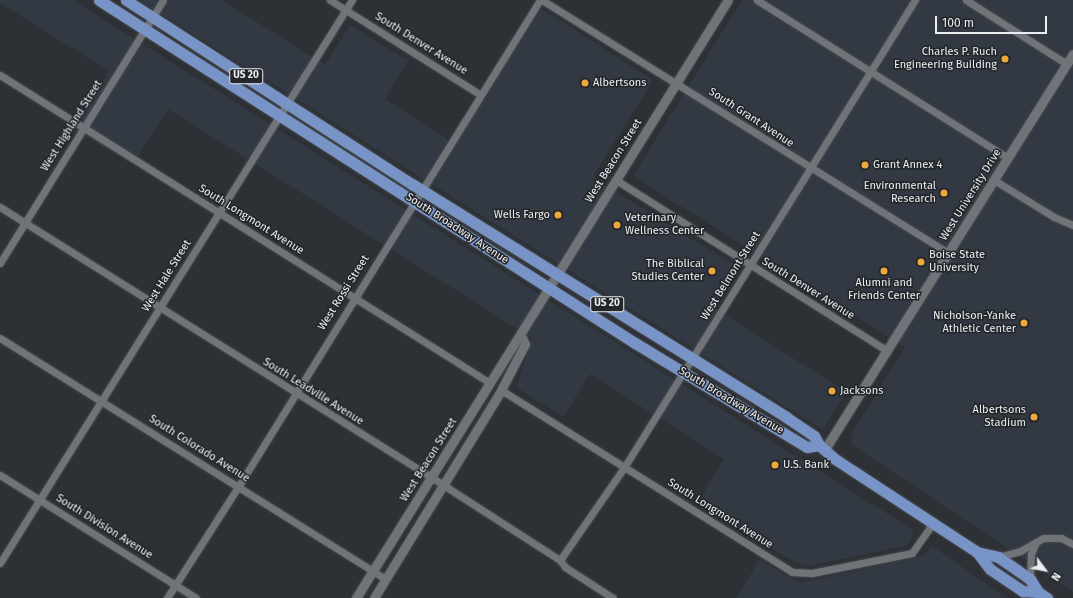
<!DOCTYPE html>
<style>
body{margin:0}
#map{position:relative;width:1073px;height:598px;overflow:hidden;background:#2d3035;font-family:"Fira Sans",sans-serif}
div>[style]{position:absolute}
[style*='--x']{left:calc(var(--x)*1px);top:calc(var(--y)*1px);width:calc(var(--w)*1px);rotate:calc(var(--a)*1deg)}
.built>*{inset:0;background:#333943}
.roads{filter:drop-shadow(0 0 1px #494b4f) drop-shadow(0 0 1px #494b4f)}
.minor>*{height:7px;margin:-3.5px;padding:0 3.5px;transform-origin:3.5px;border-radius:3.5px;background:#707479}
.tertiary>*{height:9px;margin:-4.5px;padding:0 4.5px;transform-origin:4.5px;border-radius:4.5px;background:#707479}
.primary>*{height:11px;margin:-5.5px;padding:0 5.5px;transform-origin:5.5px;border-radius:5.5px;background:#7894c6}
.dots>*{width:11px;height:11px;translate:-50% -50%;box-sizing:border-box;border:2px solid #23262a;border-radius:50%}
span{translate:-50% -50%;white-space:nowrap;text-align:center;line-height:1.15;-webkit-text-stroke:3px #23262a;paint-order:stroke}
.shield-label span{padding:1px 3px;background:#23262a;border:1px solid;border-radius:3px;-webkit-text-stroke-width:0}
.shield-label{font-size:10px;color:#ecedf1;font-weight:700}
.street-label{font-size:11px;color:#ecedf1}
.poi-label{font-size:11px;color:#ecedf1}
.right{translate:-100% -50%;text-align:right}
.left{translate:0 -50%;text-align:left}
.north{position:absolute;left:1025px;top:550px;width:40px;height:40px;-webkit-text-stroke:3px #23262a;paint-order:stroke;rotate:122deg;font-size:11px;font-weight:700;line-height:16px;text-align:center;color:#ecedf1}
.north::after{content:'';display:block;margin:auto;width:14px;height:18px;background:#ecedf1;clip-path:polygon(50% 0,100% 100%,50% 72%,0 100%)}
.scale{position:absolute;left:935px;top:16px;width:112px;height:18px;box-sizing:border-box;border:2px solid #ecedf1;border-top:0;padding-left:5px;font-size:12px;line-height:14px;white-space:nowrap;color:#ecedf1;-webkit-text-stroke:3px #23262a;paint-order:stroke}
</style>
<div id="map">
<div class="built">
<i style="clip-path:polygon(0 0,73px 0,913px 530px,911px 542px,904px 546px,809px 566px,801px 565px,755px 540px,698px 502px,724px 459px,590px 374px,563px 417px,516px 387px,532px 338px,168px 109px,133px 164px,73px 129px,109px 71px,0 3px)"></i>
<i style="clip-path:polygon(139px 0,222px 0,325px 65px,350px 25px,408px 61px,385px 99px,443px 136px,454px 147px,541px 8px,653px 80px,594px 175px,598px 181px,738px 267px,713px 307px,846px 392px,823px 430px)"></i>
<i style="clip-path:polygon(742px 0,1073px 0,1073px 592px,852px 445px,851px 435px,905px 347px,633px 176px)"></i>
<i style="clip-path:polygon(932px 546px,1007px 598px,736px 598px,760px 559px,799px 583px,924px 556px)"></i>
</div>
<div class="roads">
<div class="minor">
<i style="--x:330;--y:0;--w:178;--a:32.2"></i>
<i style="--x:542;--y:0;--w:479;--a:31.9"></i>
<i style="--x:757;--y:0;--w:297;--a:32.2"></i>
<i style="--x:966;--y:0;--w:120;--a:32.4"></i>
<i style="--x:0;--y:75;--w:579;--a:32.15"></i>
<i style="--x:616;--y:180;--w:321;--a:32.2"></i>
<i style="--x:994;--y:180;--w:70;--a:31.7"></i>
<i style="--x:1054;--y:217;--w:21;--a:23"></i>
<i style="--x:0;--y:207;--w:509;--a:32.07"></i>
<i style="--x:431;--y:477;--w:153;--a:32.8"></i>
<i style="--x:560;--y:560;--w:9;--a:54"></i>
<i style="--x:565;--y:567;--w:57;--a:32.9"></i>
<i style="--x:0;--y:263;--w:309;--a:-58.2"></i>
<i style="--x:0;--y:338;--w:455;--a:32"></i>
<i style="--x:501;--y:390;--w:343;--a:32"></i>
<i style="--x:792;--y:572;--w:20;--a:3"></i>
<i style="--x:812;--y:573;--w:102;--a:-11.3"></i>
<i style="--x:912;--y:553;--w:37;--a:-55"></i>
<i style="--x:0;--y:475;--w:231;--a:32.1"></i>
<i style="--x:998;--y:557;--w:23;--a:-15"></i>
<i style="--x:1020;--y:551;--w:26;--a:-29"></i>
<i style="--x:1043;--y:538;--w:18;--a:0"></i>
<i style="--x:1061;--y:538;--w:13;--a:27"></i>
<i style="--x:560;--y:560;--w:114;--a:-55.3"></i>
<i style="--x:625;--y:466;--w:549;--a:-58.11"></i>
<i style="--x:0;--y:563;--w:664;--a:-57.99"></i>
<i style="--x:1030;--y:579;--w:25;--a:-88"></i>
<i style="--x:1031;--y:554;--w:13;--a:-67"></i>
<i style="--x:167;--y:598;--w:132;--a:-57.4"></i>
<i style="--x:238;--y:487;--w:573;--a:-58.2"></i>
</div>
<div class="tertiary">
<i style="--x:825;--y:449;--w:466;--a:-57.9"></i>
<i style="--x:356;--y:598;--w:704;--a:-58.12"></i>
<i style="--x:374;--y:598;--w:239;--a:-58.5"></i>
<i style="--x:499;--y:394;--w:56;--a:-62.5"></i>
<i style="--x:525;--y:344;--w:10;--a:-114"></i>
</div>
<div class="primary">
<i style="--x:99;--y:0;--w:636;--a:32.62"></i>
<i style="--x:635;--y:343;--w:201;--a:31.2"></i>
<i style="--x:807;--y:447;--w:12;--a:-9"></i>
<i style="--x:126;--y:0;--w:340;--a:32.8"></i>
<i style="--x:412;--y:184;--w:441;--a:31.9"></i>
<i style="--x:786;--y:417;--w:34;--a:34"></i>
<i style="--x:814;--y:436;--w:10;--a:61"></i>
<i style="--x:819;--y:445;--w:21;--a:41"></i>
<i style="--x:835;--y:459;--w:170;--a:33.2"></i>
<i style="--x:977;--y:552;--w:22;--a:13"></i>
<i style="--x:998;--y:557;--w:23;--a:34"></i>
<i style="--x:1017;--y:570;--w:16;--a:35"></i>
<i style="--x:1030;--y:579;--w:15;--a:58"></i>
<i style="--x:977;--y:552;--w:21;--a:53"></i>
<i style="--x:990;--y:569;--w:40;--a:34"></i>
<i style="--x:1023;--y:591;--w:15;--a:4"></i>
<i style="--x:1038;--y:592;--w:11;--a:34"></i>
</div>
</div>
<div class="dots">
<i style="left:1005px;top:59px;background:#eca93a"></i>
<i style="left:585px;top:83px;background:#eca93a"></i>
<i style="left:865px;top:165px;background:#eca93a"></i>
<i style="left:944px;top:193px;background:#eca93a"></i>
<i style="left:558px;top:215px;background:#eca93a"></i>
<i style="left:617px;top:225px;background:#eca93a"></i>
<i style="left:921px;top:262px;background:#eca93a"></i>
<i style="left:712px;top:271px;background:#eca93a"></i>
<i style="left:884px;top:271px;background:#eca93a"></i>
<i style="left:1024px;top:323px;background:#eca93a"></i>
<i style="left:832px;top:391px;background:#eca93a"></i>
<i style="left:1034px;top:417px;background:#eca93a"></i>
<i style="left:775px;top:465px;background:#eca93a"></i>
</div>
<div class="shield-label">
<span style="left:246px;top:76px">US 20</span>
<span style="left:607px;top:304px">US 20</span>
</div>
<div class="street-label">
<span style="left:421px;top:44px;rotate:32deg">South Denver Avenue</span>
<span style="left:751px;top:118px;rotate:33deg">South Grant Avenue</span>
<span style="left:72px;top:126px;rotate:-58deg">West Highland Street</span>
<span style="left:614px;top:161px;rotate:-58deg">West Beacon Street</span>
<span style="left:971px;top:195px;rotate:-58deg">West University Drive</span>
<span style="left:251px;top:220px;rotate:32deg">South Longmont Avenue</span>
<span style="left:457px;top:229px;rotate:33deg">South Broadway Avenue</span>
<span style="left:167px;top:276px;rotate:-58deg">West Hale Street</span>
<span style="left:731px;top:276px;rotate:-58deg">West Belmont Street</span>
<span style="left:808px;top:289px;rotate:32deg">South Denver Avenue</span>
<span style="left:344px;top:293px;rotate:-58deg">West Rossi Street</span>
<span style="left:313px;top:392px;rotate:32deg">South Leadville Avenue</span>
<span style="left:731px;top:401px;rotate:31deg">South Broadway Avenue</span>
<span style="left:199px;top:449px;rotate:32deg">South Colorado Avenue</span>
<span style="left:429px;top:460px;rotate:-58deg">West Beacon Street</span>
<span style="left:720px;top:514px;rotate:32deg">South Longmont Avenue</span>
<span style="left:104px;top:527px;rotate:32deg">South Division Avenue</span>
</div>
<div class="poi-label">
<span class="right" style="left:997px;top:59px">Charles P. Ruch<br>Engineering Building</span>
<span class="left" style="left:593px;top:83px">Albertsons</span>
<span class="left" style="left:873px;top:165px">Grant Annex 4</span>
<span class="right" style="left:936px;top:193px">Environmental<br>Research</span>
<span class="right" style="left:550px;top:215px">Wells Fargo</span>
<span class="left" style="left:625px;top:225px">Veterinary<br>Wellness Center</span>
<span class="left" style="left:929px;top:262px">Boise State<br>University</span>
<span class="right" style="left:704px;top:271px">The Biblical<br>Studies Center</span>
<span style="left:884px;top:290px">Alumni and<br>Friends Center</span>
<span class="right" style="left:1016px;top:323px">Nicholson-Yanke<br>Athletic Center</span>
<span class="left" style="left:840px;top:391px">Jacksons</span>
<span class="right" style="left:1026px;top:417px">Albertsons<br>Stadium</span>
<span class="left" style="left:783px;top:465px">U.S. Bank</span>
</div>
<div class="north">N</div>
<div class="scale">100 m</div>
</div>
